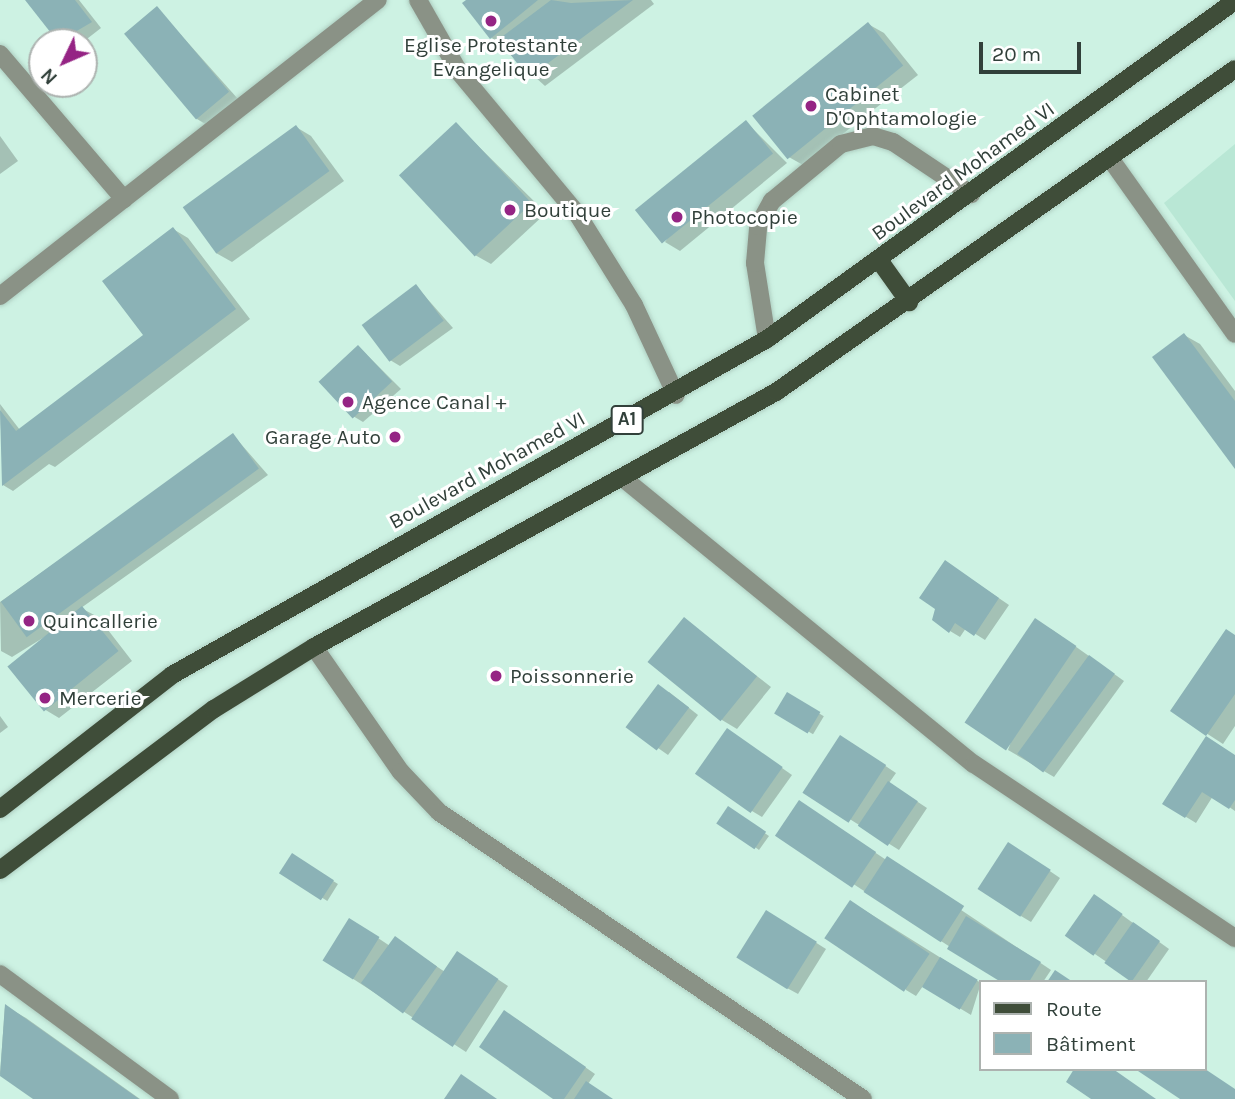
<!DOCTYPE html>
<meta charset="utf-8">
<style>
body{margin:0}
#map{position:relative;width:1235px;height:1099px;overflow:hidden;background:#cdf2e3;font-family:Karla,sans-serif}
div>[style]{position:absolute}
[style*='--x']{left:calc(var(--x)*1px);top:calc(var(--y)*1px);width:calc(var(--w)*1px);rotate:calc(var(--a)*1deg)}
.built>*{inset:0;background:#b9e7d5}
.shadow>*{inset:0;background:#0003;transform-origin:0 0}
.building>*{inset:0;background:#8bb2b6;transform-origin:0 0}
.roads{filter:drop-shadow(0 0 2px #aecec1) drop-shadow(0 0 2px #aecec1)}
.minor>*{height:18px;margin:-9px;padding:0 9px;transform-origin:9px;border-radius:9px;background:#8a9286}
.major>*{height:18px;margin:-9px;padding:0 9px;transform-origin:9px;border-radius:9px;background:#3f4d39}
.dots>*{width:19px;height:19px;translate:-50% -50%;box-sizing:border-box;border:4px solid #fff;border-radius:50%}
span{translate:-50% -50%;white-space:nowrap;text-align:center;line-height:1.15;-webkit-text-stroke:6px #fff;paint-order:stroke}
.shield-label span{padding:2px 5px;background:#fff;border:2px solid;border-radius:5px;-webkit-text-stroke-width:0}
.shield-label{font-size:19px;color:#31403a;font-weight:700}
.poi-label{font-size:21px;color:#31403a}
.left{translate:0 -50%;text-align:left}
.right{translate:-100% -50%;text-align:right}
.street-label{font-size:21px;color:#31403a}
.legend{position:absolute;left:979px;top:980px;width:228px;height:91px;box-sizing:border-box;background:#fff;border:2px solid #adb3b0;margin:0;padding:9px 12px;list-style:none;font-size:21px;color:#31403a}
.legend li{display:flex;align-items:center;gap:14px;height:35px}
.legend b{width:35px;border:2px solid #adb3b0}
.north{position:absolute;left:28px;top:28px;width:70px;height:70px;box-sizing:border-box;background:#fff;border:2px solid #adb3b0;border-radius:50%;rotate:226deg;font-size:19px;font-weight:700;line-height:28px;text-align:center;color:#31403a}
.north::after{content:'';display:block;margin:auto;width:24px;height:32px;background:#952484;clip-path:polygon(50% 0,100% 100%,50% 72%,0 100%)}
.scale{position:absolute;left:979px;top:42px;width:102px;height:32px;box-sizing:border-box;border:4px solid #31403a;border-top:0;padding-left:9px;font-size:21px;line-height:24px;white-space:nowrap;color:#31403a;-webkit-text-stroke:5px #fff;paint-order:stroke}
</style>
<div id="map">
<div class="built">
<i style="clip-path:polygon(1235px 144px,1235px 301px,1164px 203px)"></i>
</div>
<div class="shadow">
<i style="clip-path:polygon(27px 0,79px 0,101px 28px,83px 42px,60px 42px)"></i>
<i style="clip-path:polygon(469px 0,651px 0,654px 4px,545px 86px,491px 37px)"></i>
<i style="clip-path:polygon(157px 8px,238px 99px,207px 125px,197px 119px)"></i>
<i style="clip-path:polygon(868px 24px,884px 33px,918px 75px,803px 165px,787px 156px)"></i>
<i style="clip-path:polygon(746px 122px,787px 163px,680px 251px,665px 242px)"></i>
<i style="clip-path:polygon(456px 124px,546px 213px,491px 264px,475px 255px)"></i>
<i style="clip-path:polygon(296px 127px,311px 136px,344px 181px,232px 262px,216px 253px)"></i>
<i style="clip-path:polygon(0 136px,18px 161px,0 174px)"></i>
<i style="clip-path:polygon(173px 229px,188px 238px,250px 319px,55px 467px,49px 464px,13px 491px,3px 485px,0 404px,20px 430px,145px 335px)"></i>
<i style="clip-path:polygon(416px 286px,453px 328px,400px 366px,390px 360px)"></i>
<i style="clip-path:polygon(1184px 335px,1200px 344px,1235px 391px,1235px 466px)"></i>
<i style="clip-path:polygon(359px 347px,401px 389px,363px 422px,353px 416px)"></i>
<i style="clip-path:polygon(234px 436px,268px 475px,81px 608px,98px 617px,132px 661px,59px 718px,44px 709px,51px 633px,12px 657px,1px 651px,0 602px)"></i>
<i style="clip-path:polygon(956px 569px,1009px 605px,985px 640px,966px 628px,960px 637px,950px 631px)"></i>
<i style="clip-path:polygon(684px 620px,771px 687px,737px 729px,722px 720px)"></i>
<i style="clip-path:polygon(1051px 629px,1124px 681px,1054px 777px,1008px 750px)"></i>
<i style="clip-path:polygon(1235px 636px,1235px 726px,1223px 744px,1172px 711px)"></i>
<i style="clip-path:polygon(669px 692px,698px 715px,668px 755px,628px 727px)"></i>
<i style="left:787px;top:694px;width:43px;height:21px;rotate:31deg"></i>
<i style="clip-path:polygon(0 716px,8px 727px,0 733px)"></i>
<i style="clip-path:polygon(738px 737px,792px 775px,762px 817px,752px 811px)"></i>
<i style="clip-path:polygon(851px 743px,896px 773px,889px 783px,927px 808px,899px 850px,805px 791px)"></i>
<i style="clip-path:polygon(1235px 756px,1235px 811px,1213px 796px,1196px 823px,1165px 804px)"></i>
<i style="clip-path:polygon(810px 809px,1051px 970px,1043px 982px,1004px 982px,778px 835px)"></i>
<i style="clip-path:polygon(733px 811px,769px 836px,759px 850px,755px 847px)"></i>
<i style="clip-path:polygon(1019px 850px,1060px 878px,1031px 922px,1021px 916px)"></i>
<i style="left:293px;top:856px;width:53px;height:20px;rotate:32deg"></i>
<i style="clip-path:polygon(1104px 902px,1169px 949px,1146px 982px,1136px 982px,1067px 935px)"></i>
<i style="clip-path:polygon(861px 908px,981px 983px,971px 1015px,923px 986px,916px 996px,906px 990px)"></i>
<i style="clip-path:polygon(777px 918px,826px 949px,798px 994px,787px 988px)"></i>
<i style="clip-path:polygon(360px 926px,390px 946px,405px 945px,445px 972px,467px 959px,508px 986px,466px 1052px,324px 960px)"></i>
<i style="clip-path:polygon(5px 1006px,26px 1018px,140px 1099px,36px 1099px,0 1074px)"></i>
<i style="clip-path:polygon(515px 1018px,595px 1074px,588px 1084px,612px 1099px,556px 1099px)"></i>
</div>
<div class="building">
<i style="clip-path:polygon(25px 0,75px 0,92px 22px,58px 42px)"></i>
<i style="clip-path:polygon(466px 0,538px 0,490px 39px,462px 3px)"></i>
<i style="clip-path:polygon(551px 0,571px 3px,633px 0,528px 78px,499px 39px)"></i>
<i style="left:157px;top:6px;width:112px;height:43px;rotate:50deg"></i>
<i style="left:868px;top:22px;width:56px;height:149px;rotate:51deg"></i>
<i style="left:746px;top:120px;width:43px;height:143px;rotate:51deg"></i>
<i style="left:456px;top:122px;width:111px;height:78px;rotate:47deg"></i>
<i style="left:296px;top:125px;width:57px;height:140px;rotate:54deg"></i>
<i style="clip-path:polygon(173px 227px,236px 309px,2px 486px,0 410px,16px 431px,143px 335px,102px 281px)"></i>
<i style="left:416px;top:284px;width:46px;height:68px;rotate:53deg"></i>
<i style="clip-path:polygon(1184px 333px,1235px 401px,1235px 469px,1152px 357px)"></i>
<i style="left:358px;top:345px;width:50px;height:54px;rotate:47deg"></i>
<i style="left:233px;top:433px;width:44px;height:287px;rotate:54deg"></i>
<i style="clip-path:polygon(945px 560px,999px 598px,974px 636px,955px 623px,949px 633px,932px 620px,935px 609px,919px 598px)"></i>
<i style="left:82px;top:606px;width:58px;height:96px;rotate:51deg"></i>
<i style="left:684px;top:617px;width:94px;height:58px;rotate:39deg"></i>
<i style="left:1035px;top:618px;width:50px;height:126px;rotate:34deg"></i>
<i style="clip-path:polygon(1226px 629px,1235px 635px,1235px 694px,1206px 736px,1235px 755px,1235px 800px,1229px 809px,1202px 792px,1185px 818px,1162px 804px,1206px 736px,1170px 711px)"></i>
<i style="left:1089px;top:655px;width:32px;height:122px;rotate:36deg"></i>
<i style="left:658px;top:684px;width:39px;height:54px;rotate:37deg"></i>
<i style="left:787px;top:692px;width:39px;height:25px;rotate:31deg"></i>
<i style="left:727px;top:728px;width:68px;height:56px;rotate:35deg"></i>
<i style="left:840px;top:735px;width:55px;height:69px;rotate:33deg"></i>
<i style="left:888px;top:781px;width:36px;height:54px;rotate:34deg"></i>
<i style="left:799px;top:800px;width:93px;height:43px;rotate:34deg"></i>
<i style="left:728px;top:806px;width:46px;height:21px;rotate:34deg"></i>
<i style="left:1008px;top:842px;width:51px;height:56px;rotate:33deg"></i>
<i style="left:292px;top:853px;width:50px;height:24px;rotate:33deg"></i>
<i style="left:887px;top:856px;width:92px;height:43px;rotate:33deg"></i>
<i style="left:1094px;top:894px;width:35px;height:51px;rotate:35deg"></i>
<i style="left:850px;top:900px;width:96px;height:46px;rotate:34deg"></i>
<i style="left:766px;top:910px;width:60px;height:56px;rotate:32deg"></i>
<i style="clip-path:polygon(966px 916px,1041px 962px,1029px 982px,1001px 982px,947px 949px)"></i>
<i style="left:349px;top:918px;width:36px;height:50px;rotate:32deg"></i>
<i style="left:1133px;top:922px;width:33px;height:50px;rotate:35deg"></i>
<i style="left:395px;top:936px;width:52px;height:58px;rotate:36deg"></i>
<i style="left:457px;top:951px;width:50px;height:82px;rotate:34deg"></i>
<i style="left:940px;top:957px;width:44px;height:35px;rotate:31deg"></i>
<i style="clip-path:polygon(1055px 970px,1073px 982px,1047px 982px)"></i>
<i style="clip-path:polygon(5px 1004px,139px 1099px,33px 1099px,0 1076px)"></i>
<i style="clip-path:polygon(504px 1010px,586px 1067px,564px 1099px,553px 1099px,479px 1047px)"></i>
<i style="clip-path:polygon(1074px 1069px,1113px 1069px,1156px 1099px,1091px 1099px,1066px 1082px)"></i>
<i style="clip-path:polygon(1135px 1069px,1205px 1069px,1235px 1089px,1235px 1099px,1180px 1099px)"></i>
<i style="clip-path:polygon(461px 1074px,497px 1099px,444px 1099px)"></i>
<i style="clip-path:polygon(586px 1081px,613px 1099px,574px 1099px)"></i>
</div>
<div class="roads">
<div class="minor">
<i style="--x:418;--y:0;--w:83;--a:60.3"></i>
<i style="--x:459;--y:72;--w:186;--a:50.2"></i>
<i style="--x:578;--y:215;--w:106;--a:58.1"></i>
<i style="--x:634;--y:305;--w:99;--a:65"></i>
<i style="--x:0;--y:54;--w:191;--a:49.5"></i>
<i style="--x:1112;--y:161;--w:212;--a:54.6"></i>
<i style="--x:0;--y:296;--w:480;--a:-38.1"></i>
<i style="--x:767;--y:339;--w:77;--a:-99"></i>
<i style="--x:755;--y:263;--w:37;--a:-85"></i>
<i style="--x:758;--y:226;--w:29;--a:-61"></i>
<i style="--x:772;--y:201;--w:89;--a:-39.6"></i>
<i style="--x:841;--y:144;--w:33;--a:-14"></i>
<i style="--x:873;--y:136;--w:21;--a:17"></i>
<i style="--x:893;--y:142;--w:94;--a:33.7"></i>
<i style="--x:624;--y:479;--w:451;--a:39.2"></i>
<i style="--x:974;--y:764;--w:314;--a:33.7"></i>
<i style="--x:314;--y:647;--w:152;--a:55.2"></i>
<i style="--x:401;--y:772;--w:55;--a:46.5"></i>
<i style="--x:439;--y:812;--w:512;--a:34.09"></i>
<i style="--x:0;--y:974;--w:211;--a:36.3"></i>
</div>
<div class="major">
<i style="--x:879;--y:260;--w:52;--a:54.5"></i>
<i style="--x:0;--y:809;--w:218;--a:-37.9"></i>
<i style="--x:172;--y:675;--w:683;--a:-29.45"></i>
<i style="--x:767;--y:339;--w:577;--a:-35.84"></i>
<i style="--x:0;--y:870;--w:268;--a:-37"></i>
<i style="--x:214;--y:709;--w:118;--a:-31.8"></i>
<i style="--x:314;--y:647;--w:528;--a:-28.9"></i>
<i style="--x:776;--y:392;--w:561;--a:-35.13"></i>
</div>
</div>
<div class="dots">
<i style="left:491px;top:21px;background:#952484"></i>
<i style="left:811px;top:106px;background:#952484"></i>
<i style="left:510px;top:210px;background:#952484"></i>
<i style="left:677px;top:217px;background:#952484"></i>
<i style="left:348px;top:402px;background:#952484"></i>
<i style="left:395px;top:437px;background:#952484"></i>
<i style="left:29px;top:621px;background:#952484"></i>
<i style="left:496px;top:676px;background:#952484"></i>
<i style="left:45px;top:698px;background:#952484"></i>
</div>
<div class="shield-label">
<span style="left:627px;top:420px">A1</span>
</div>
<div class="poi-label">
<span style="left:491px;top:57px">Eglise Protestante<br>Evangelique</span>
<span class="left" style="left:825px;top:106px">Cabinet<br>D'Ophtamologie</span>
<span class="left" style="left:524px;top:210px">Boutique</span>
<span class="left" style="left:691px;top:217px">Photocopie</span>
<span class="left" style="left:362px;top:402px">Agence Canal +</span>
<span class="right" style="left:381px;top:437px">Garage Auto</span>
<span class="left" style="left:43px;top:621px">Quincallerie</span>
<span class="left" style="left:510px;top:676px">Poissonnerie</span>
<span class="left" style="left:59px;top:698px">Mercerie</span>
</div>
<div class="street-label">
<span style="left:963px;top:171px;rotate:-36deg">Boulevard Mohamed VI</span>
<span style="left:487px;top:470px;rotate:-29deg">Boulevard Mohamed VI</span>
</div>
<ul class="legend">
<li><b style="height:9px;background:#3f4d39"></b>Route</li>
<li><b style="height:19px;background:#8bb2b6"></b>Bâtiment</li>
</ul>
<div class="north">N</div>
<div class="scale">20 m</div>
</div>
